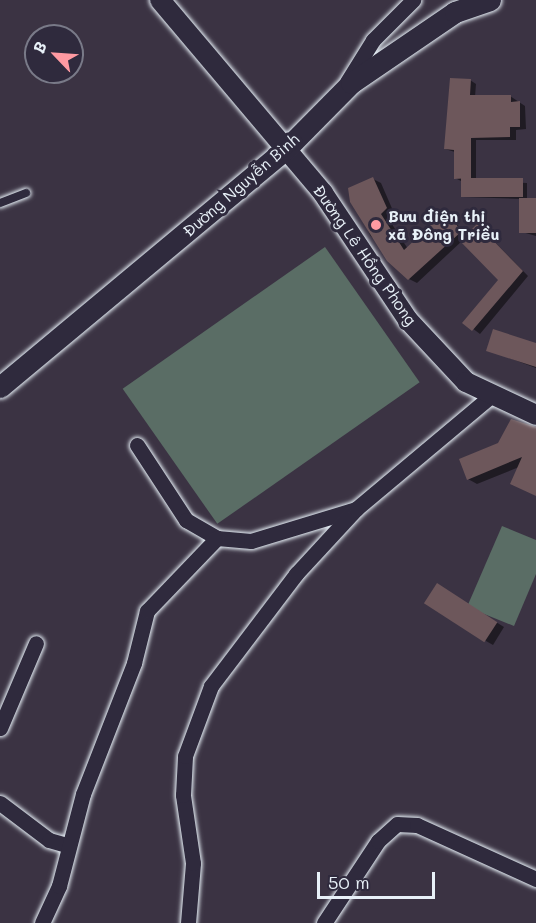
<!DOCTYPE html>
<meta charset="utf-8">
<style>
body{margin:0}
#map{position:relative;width:536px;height:923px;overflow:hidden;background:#3b3343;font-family:Mali,sans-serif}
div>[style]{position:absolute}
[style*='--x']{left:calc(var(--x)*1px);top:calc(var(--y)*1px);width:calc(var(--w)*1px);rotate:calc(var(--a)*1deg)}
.green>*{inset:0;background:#5a6d65;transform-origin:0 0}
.shadow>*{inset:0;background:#0007}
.building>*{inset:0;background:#6d575b;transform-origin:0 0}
.roads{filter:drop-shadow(0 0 2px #e8f1f8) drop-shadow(0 0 2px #e8f1f8)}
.service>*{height:8px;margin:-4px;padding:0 4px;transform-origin:4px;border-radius:4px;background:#2f2a3d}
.minor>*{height:15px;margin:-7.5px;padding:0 7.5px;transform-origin:7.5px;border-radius:7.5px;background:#2f2a3d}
.tertiary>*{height:20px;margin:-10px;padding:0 10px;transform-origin:10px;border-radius:10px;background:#2f2a3d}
.secondary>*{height:21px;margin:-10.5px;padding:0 10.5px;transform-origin:10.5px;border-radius:10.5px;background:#2f2a3d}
.dots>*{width:16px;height:16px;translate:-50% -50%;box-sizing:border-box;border:3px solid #2f2a3d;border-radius:50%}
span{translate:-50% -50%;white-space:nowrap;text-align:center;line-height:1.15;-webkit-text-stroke:6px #2f2a3d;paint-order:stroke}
.street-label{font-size:16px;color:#e8f1f8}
.poi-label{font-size:16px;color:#e8f1f8;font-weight:700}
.left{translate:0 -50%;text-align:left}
.north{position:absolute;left:24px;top:24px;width:60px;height:60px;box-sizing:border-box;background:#2f2a3d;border:2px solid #797a88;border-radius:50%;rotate:295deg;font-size:16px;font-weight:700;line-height:24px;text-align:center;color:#e8f1f8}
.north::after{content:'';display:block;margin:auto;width:21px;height:27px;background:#ff9aa2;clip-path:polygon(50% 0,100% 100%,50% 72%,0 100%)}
.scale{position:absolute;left:317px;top:872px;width:118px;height:27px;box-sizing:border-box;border:3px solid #e8f1f8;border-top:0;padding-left:8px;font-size:18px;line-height:21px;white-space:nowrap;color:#e8f1f8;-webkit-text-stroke:4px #2f2a3d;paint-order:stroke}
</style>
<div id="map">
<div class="green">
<i style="left:325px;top:247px;width:165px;height:247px;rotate:55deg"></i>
<i style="clip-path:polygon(502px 526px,536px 540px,536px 574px,514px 626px,467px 607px)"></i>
</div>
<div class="shadow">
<i style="clip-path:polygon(470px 80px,476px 84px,475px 97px,510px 96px,525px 106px,526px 129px,516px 130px,516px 140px,476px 140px,476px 181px,527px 183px,527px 199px,536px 199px,536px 236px,522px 232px,521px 199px,463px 197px,461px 181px,455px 178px,455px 152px,445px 149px)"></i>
<i style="clip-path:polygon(373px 179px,381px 183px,394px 213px,388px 218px,408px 249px,446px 214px,468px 235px,477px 226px,483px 230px,528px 276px,480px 334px,464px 322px,500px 280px,462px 241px,417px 283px,409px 279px,370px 235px,350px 189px)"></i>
<i style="clip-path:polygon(536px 344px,536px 368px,488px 350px)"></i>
<i style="clip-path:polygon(536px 432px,536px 496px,519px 467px,477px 484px,468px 479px)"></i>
<i style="clip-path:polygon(444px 590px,504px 627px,493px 645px,486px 641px)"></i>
</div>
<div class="building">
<i style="clip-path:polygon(450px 78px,471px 79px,470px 95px,511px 95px,511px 102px,520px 101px,520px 127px,510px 127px,510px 137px,471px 138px,471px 178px,454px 179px,454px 150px,444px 149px)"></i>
<i style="clip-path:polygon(373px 177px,387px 208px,381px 214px,404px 250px,445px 212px,462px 231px,408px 280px,387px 261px,350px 202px,348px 188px)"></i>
<i style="left:523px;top:178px;width:19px;height:62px;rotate:90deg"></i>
<i style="left:519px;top:198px;width:17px;height:35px"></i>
<i style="clip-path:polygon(477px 224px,523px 271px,472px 331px,462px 323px,498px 280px,460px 241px)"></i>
<i style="clip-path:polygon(493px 329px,536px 343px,536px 367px,486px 351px)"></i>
<i style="clip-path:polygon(511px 419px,536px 427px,536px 496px,510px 484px,522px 457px,467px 480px,459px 459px,498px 443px)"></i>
<i style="left:437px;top:583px;width:72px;height:24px;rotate:33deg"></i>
</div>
<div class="roads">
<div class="service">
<i style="--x:0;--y:203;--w:28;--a:-21"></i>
</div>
<div class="minor">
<i style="--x:347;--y:82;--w:49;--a:-58.2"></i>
<i style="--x:373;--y:40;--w:57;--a:-45"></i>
<i style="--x:137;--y:445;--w:90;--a:56.8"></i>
<i style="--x:186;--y:520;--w:36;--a:30"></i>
<i style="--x:217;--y:538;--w:34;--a:5"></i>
<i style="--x:251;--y:541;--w:110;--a:-16.9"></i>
<i style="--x:0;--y:728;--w:92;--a:-67"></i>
<i style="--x:0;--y:803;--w:61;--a:37.1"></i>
<i style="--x:49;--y:840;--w:19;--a:16"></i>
<i style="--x:42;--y:923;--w:41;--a:-65.3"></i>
<i style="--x:59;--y:886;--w:95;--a:-75.4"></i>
<i style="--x:83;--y:794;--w:141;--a:-68.7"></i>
<i style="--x:134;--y:663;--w:54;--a:-76"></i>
<i style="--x:147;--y:611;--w:101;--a:-46.2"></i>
<i style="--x:188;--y:923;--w:60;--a:-85.2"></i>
<i style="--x:193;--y:863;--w:69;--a:-98.4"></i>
<i style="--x:183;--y:795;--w:39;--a:-87"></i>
<i style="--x:185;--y:756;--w:75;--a:-69.6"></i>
<i style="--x:211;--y:686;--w:141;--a:-52.8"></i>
<i style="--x:296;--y:574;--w:88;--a:-47.3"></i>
<i style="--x:356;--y:509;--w:177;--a:-40"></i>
<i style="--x:324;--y:923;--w:98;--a:-56.6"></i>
<i style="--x:378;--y:841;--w:25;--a:-42"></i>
<i style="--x:397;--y:824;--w:20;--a:3"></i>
<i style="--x:417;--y:825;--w:131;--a:24.4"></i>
</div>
<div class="tertiary">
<i style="--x:160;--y:0;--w:253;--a:49.8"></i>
<i style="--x:323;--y:193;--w:153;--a:56.2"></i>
<i style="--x:408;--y:320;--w:85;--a:46.9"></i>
<i style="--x:466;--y:382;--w:77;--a:25.2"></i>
</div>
<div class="secondary">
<i style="--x:0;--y:387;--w:372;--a:-39.8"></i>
<i style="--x:286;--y:149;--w:93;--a:-45.4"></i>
<i style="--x:351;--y:83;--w:126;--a:-34.3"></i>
<i style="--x:455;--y:12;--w:37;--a:-19"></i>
</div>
</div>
<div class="dots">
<i style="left:376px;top:225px;background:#ff9aa2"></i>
</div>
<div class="street-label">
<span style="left:241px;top:185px;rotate:-41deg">Đường Nguyễn Bình</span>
<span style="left:365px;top:255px;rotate:55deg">Đường Lê Hồng Phong</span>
</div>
<div class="poi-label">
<span class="left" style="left:388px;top:225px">Bưu điện thị<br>xã Đông Triều</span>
</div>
<div class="north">B</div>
<div class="scale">50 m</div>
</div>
